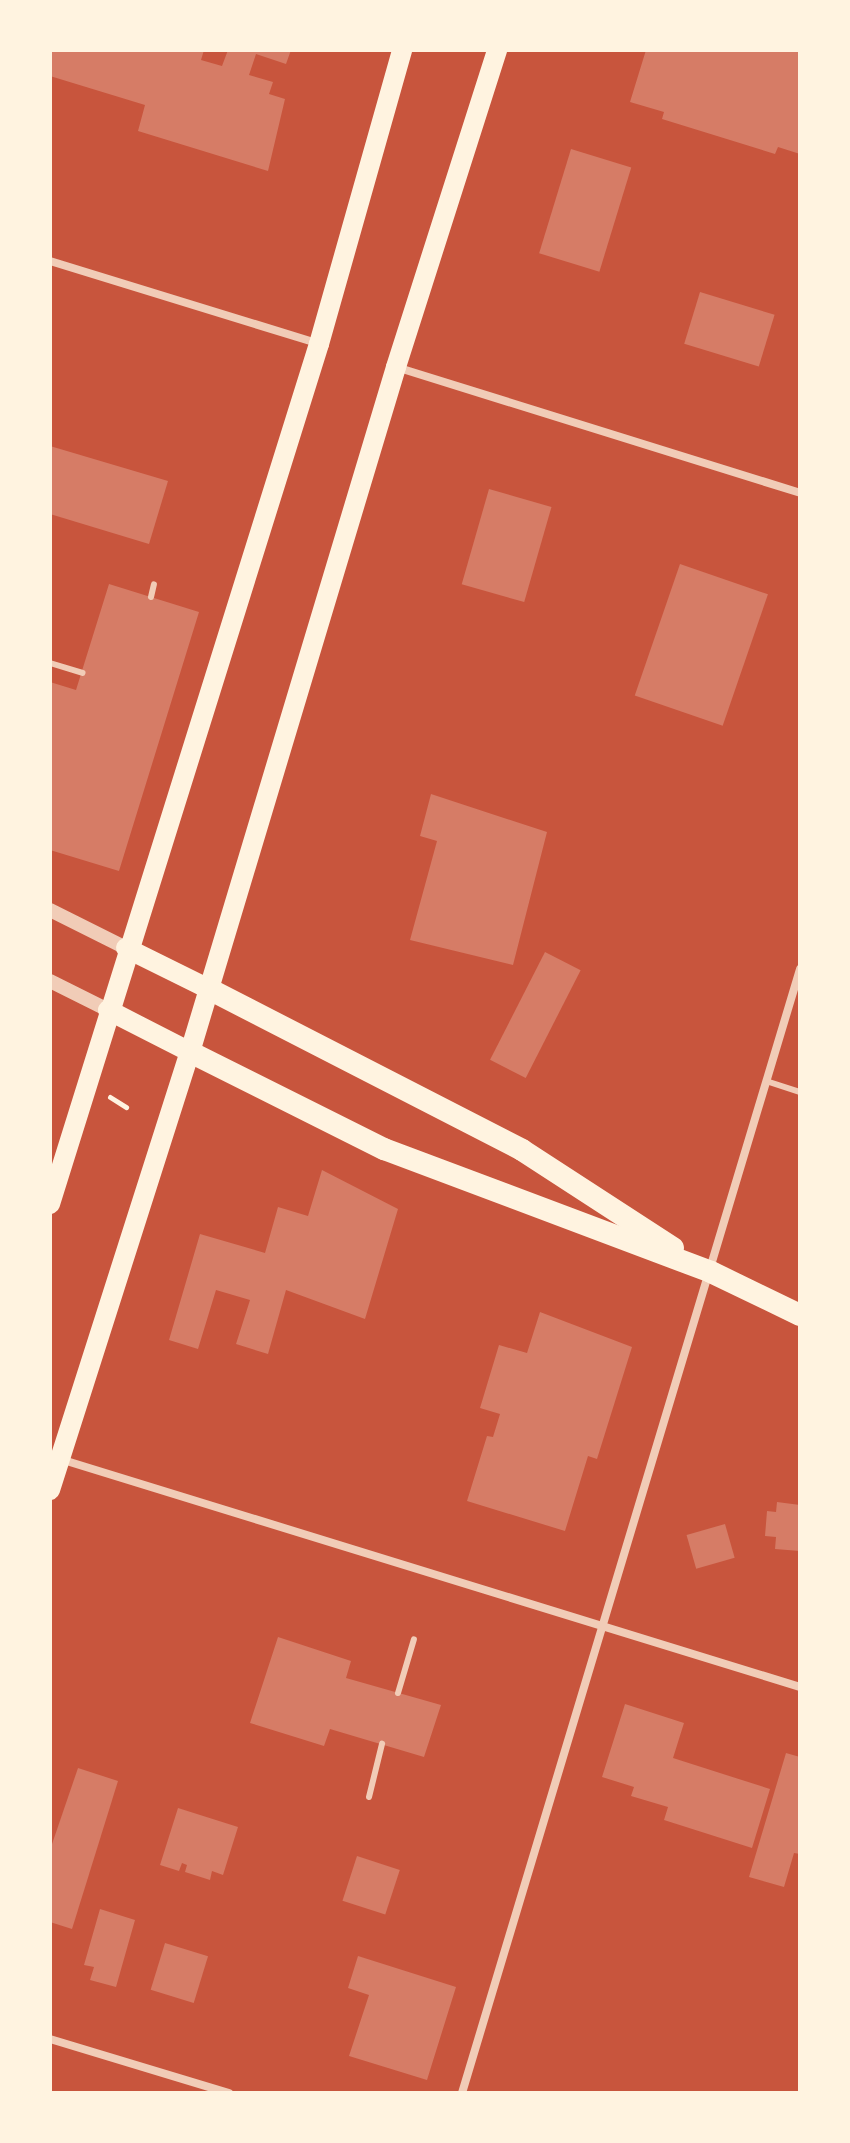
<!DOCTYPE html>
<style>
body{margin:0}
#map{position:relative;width:850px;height:2143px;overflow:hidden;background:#c8553d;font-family:"Fira Sans",sans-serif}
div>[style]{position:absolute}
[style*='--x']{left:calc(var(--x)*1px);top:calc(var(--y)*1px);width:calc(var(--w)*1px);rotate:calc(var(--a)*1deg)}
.building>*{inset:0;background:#d67c66;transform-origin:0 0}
.path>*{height:5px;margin:-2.5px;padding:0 2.5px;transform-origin:2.5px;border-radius:2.5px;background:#fff3e0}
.service>*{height:6px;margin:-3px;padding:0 3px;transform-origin:3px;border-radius:3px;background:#f1ccb7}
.minor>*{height:8px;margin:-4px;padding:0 4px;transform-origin:4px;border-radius:4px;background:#f1ccb7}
.tertiary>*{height:14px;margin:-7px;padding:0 7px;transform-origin:7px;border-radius:7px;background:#f1ccb7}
.primary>*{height:20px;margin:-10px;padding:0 10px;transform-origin:10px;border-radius:10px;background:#fff3e0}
.trunk>*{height:22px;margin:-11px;padding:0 11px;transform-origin:11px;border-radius:11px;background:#fff3e0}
span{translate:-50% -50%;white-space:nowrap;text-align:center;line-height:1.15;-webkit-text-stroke:6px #fff3e0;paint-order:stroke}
.frame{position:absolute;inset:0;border:52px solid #fff3e0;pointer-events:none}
</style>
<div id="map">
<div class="building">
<i style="clip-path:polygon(50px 50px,204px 50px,201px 60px,222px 66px,228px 50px,291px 50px,286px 64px,256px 54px,249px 75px,273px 82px,269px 94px,285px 99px,268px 171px,138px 131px,145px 105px,50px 76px)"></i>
<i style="clip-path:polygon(646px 50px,800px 50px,800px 154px,778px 147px,775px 154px,662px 119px,664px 112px,630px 102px)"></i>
<i style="left:571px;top:149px;width:63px;height:109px;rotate:17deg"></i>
<i style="left:700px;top:292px;width:78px;height:54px;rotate:17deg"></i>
<i style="clip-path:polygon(50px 446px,168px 481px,149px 544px,50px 514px)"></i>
<i style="left:489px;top:489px;width:65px;height:99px;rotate:16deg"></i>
<i style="left:680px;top:564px;width:93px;height:139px;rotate:19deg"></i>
<i style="clip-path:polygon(109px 584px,199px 612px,119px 871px,50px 850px,50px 682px,76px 690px)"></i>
<i style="clip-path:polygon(431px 794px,547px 832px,513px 965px,410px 940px,437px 841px,420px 836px)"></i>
<i style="left:545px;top:952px;width:40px;height:121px;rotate:27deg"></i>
<i style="clip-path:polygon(322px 1170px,398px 1209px,365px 1319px,286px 1290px,268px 1354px,236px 1344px,250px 1300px,216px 1290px,198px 1349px,169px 1340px,200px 1234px,265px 1253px,278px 1207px,308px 1216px)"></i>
<i style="clip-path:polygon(540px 1312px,632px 1347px,597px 1459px,588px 1456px,565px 1531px,467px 1501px,487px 1436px,493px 1437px,500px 1414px,480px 1408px,499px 1345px,527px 1353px)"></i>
<i style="clip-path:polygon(777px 1502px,800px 1505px,800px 1551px,775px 1549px,776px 1537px,765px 1536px,767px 1511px,776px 1512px)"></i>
<i style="left:725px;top:1524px;width:35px;height:40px;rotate:74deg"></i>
<i style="clip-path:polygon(278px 1637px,351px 1661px,346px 1678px,441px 1705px,424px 1757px,330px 1729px,324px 1746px,250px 1723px)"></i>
<i style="clip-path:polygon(625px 1704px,684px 1723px,673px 1758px,770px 1789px,752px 1848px,664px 1820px,668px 1807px,631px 1796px,634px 1787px,602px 1777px)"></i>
<i style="clip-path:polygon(786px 1753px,800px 1757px,800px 1854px,794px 1853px,784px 1887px,749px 1877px)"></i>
<i style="clip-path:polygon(78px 1768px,118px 1781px,72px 1929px,50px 1922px,50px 1850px)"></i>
<i style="clip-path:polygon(178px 1808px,238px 1827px,223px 1875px,212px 1871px,210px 1880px,185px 1872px,187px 1865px,182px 1863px,179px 1871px,160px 1865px)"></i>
<i style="left:357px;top:1856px;width:45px;height:47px;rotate:18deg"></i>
<i style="clip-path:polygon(100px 1909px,135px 1920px,116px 1987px,90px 1980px,94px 1967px,84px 1965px)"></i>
<i style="left:165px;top:1943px;width:45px;height:49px;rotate:17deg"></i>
<i style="clip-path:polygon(358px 1956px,456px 1987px,427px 2080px,349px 2056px,369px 1995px,348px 1988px)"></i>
</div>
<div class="path">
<i style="--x:110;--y:1097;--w:19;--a:32"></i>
</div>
<div class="service">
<i style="--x:151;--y:597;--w:13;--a:-77"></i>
<i style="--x:50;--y:663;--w:34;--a:17"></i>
<i style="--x:766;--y:1081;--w:36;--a:18"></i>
<i style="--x:398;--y:1693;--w:56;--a:-73.5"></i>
<i style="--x:369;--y:1797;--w:55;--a:-76.2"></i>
</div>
<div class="minor">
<i style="--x:50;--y:261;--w:279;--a:17.1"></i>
<i style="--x:396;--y:367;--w:423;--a:17.3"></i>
<i style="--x:60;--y:1459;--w:774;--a:17.12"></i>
<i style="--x:50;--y:2039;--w:187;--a:16.8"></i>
<i style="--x:462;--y:2093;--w:1174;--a:-73.26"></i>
</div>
<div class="tertiary">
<i style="--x:50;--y:910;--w:85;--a:26.6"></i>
<i style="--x:50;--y:981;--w:65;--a:26.6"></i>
</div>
<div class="primary">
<i style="--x:126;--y:948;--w:93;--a:26.3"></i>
<i style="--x:108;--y:1010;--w:92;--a:27.1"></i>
<i style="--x:50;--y:1204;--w:901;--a:-72.63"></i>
<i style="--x:319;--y:344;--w:305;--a:-74.2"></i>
<i style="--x:50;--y:1490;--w:460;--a:-72.3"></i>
<i style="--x:190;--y:1052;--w:715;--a:-73.26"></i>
<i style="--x:396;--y:367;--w:333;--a:-72.3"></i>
</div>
<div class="trunk">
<i style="--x:209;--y:989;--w:352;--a:27.2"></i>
<i style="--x:522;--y:1150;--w:180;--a:33"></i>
<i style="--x:190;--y:1052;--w:217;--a:26.6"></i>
<i style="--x:384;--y:1149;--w:349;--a:20.6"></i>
<i style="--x:711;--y:1272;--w:99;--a:25.8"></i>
</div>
<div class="frame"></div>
</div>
